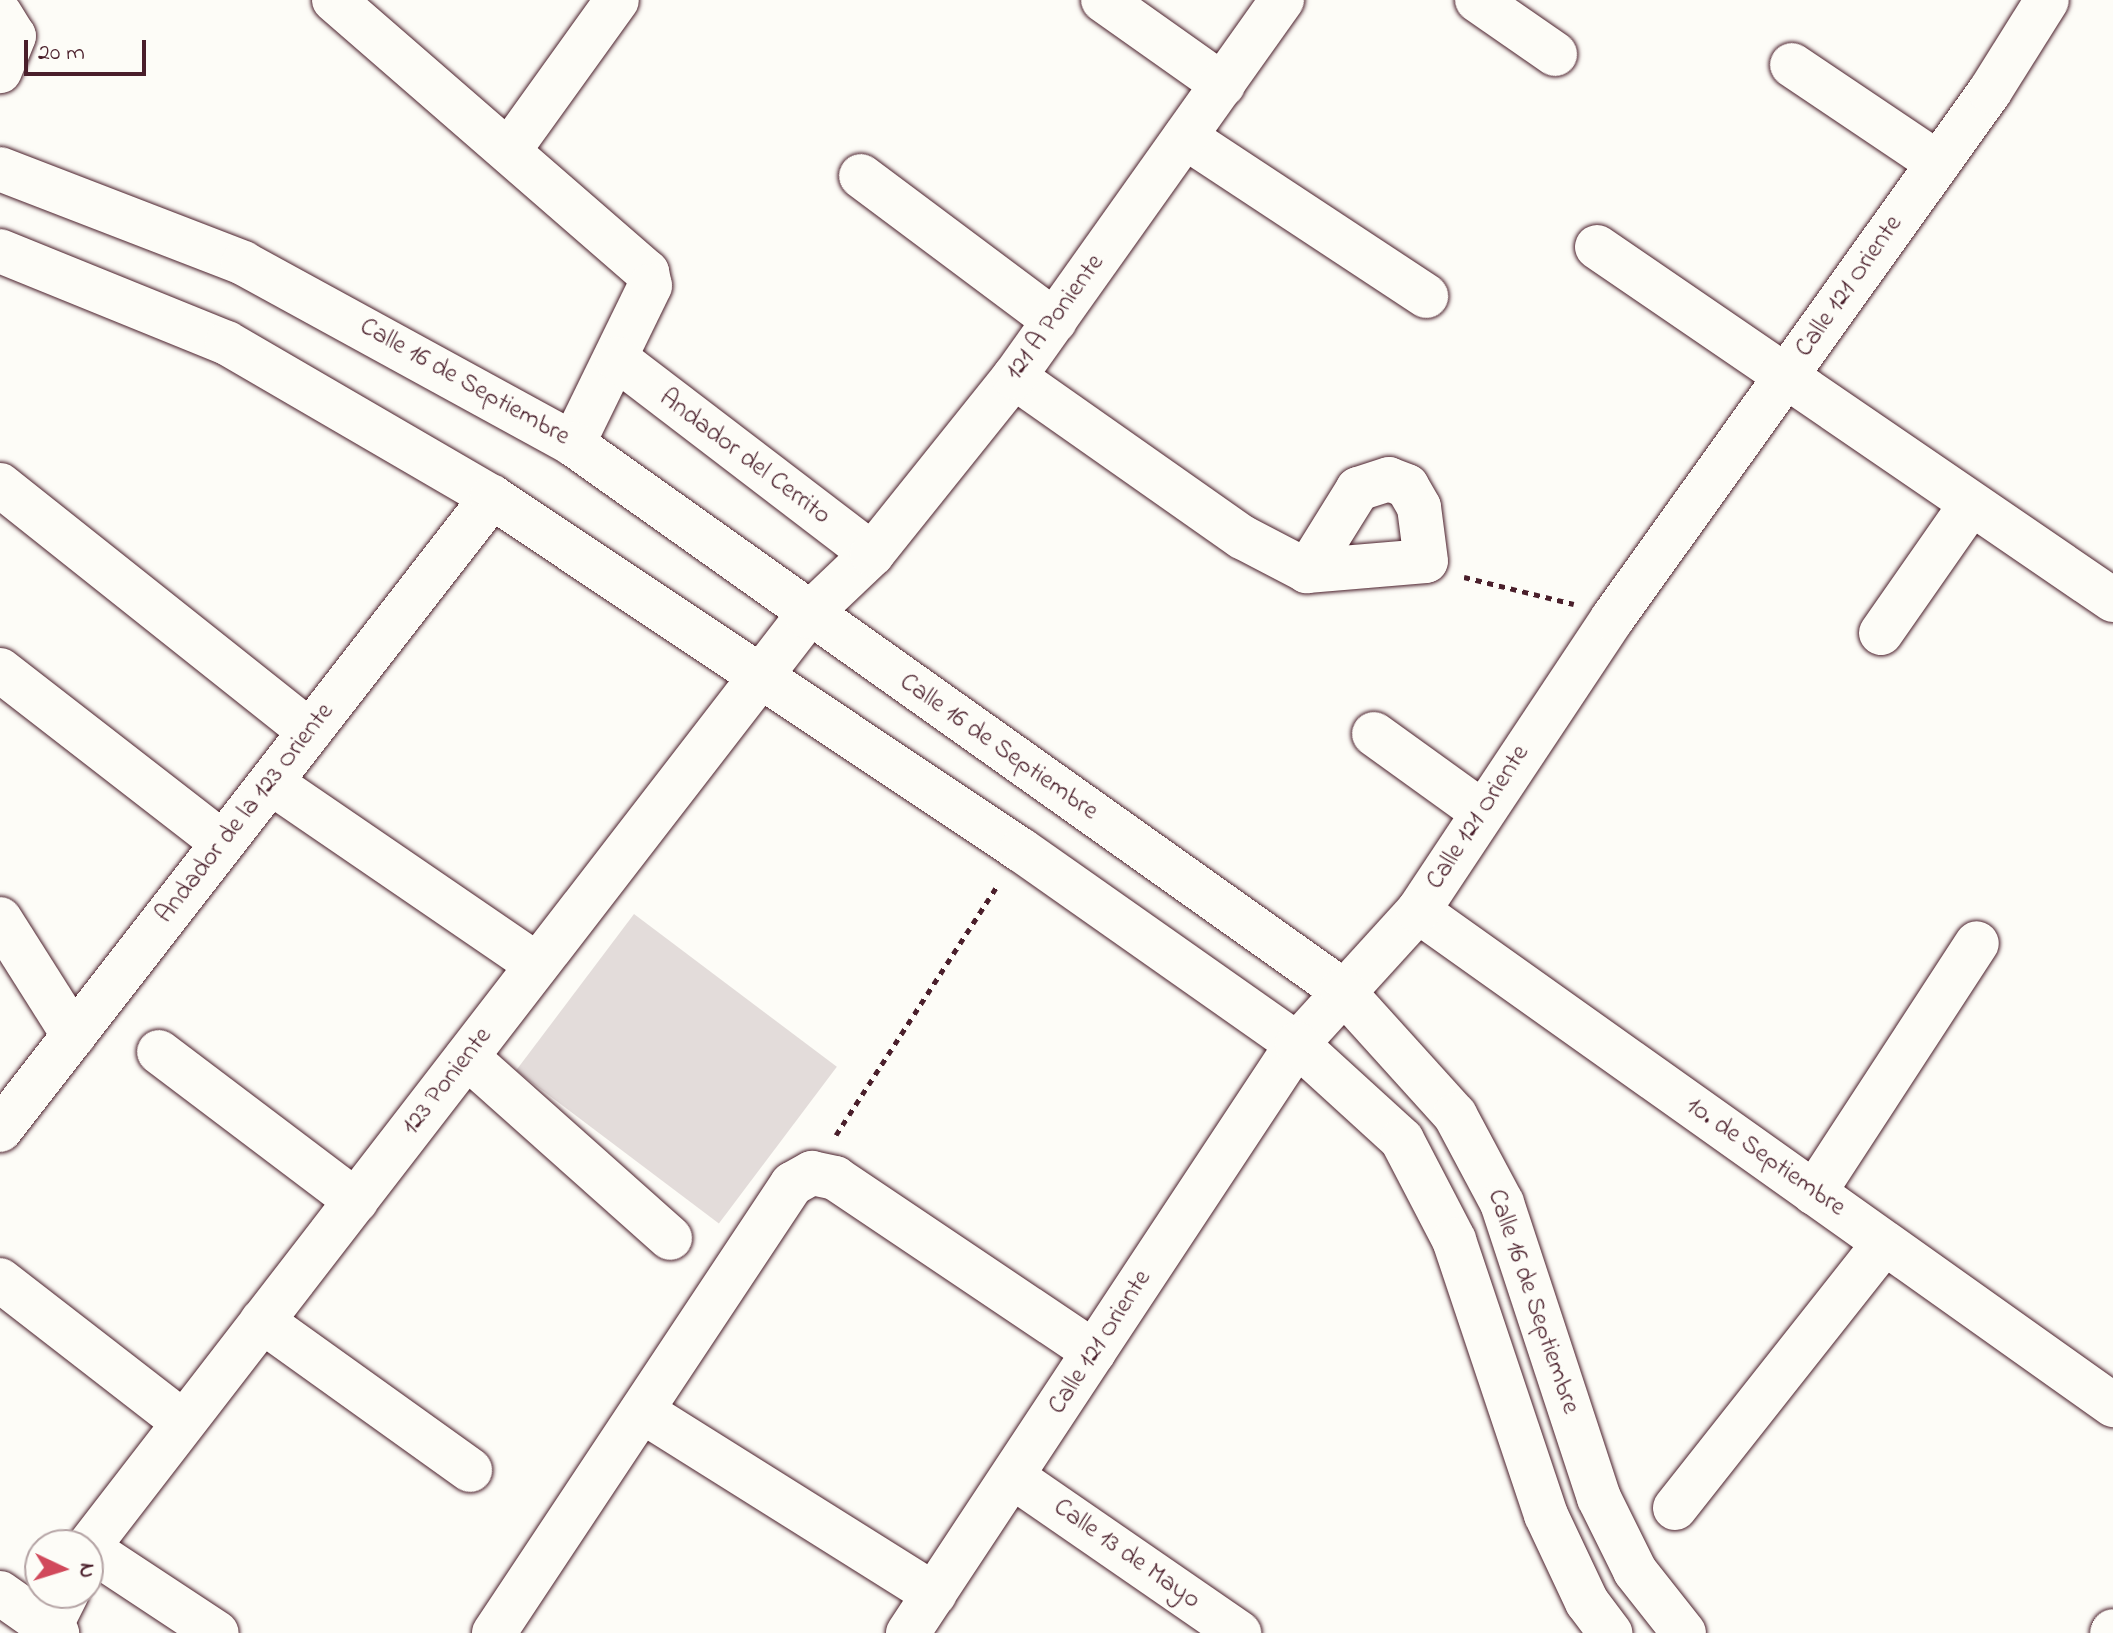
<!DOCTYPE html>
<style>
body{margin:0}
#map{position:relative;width:2113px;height:1633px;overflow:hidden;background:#fdfcf7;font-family:"Indie Flower",sans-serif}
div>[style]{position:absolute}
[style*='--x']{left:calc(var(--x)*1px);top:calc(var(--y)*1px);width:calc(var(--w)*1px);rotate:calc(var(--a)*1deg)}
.green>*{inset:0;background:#e3dcda;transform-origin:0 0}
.path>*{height:5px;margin-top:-2.5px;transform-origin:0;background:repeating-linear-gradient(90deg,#4a1f2b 0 6px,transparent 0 12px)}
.roads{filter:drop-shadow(0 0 2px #4a1f2b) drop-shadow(0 0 2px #4a1f2b)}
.minor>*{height:44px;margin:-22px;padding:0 22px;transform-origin:22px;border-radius:22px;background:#fdfcf7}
.major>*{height:44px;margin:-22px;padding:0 22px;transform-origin:22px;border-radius:22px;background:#fdfcf7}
span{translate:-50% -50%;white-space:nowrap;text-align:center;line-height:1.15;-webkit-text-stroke:6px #fdfcf7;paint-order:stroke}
.street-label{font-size:26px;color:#4a1f2b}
.north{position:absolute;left:24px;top:1529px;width:80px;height:80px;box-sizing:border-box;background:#fdfcf7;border:2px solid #b5a4a5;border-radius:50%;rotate:94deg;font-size:22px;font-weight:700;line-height:32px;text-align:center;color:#4a1f2b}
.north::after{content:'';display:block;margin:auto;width:28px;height:36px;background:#d1495b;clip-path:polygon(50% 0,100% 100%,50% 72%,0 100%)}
.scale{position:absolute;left:24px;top:40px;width:122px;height:36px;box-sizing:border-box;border:4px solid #4a1f2b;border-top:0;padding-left:10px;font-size:24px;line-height:28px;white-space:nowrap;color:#4a1f2b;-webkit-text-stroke:6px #fdfcf7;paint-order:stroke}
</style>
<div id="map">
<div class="green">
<i style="left:634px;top:914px;width:254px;height:196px;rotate:37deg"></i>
</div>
<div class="path">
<i style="--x:1464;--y:577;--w:113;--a:13.8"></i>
<i style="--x:836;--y:1135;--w:298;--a:-57.1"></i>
</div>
<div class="roads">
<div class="minor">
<i style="--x:334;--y:0;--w:415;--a:41"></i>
<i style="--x:647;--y:272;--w:14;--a:78"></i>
<i style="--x:650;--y:286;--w:176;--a:116"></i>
<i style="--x:1103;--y:0;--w:147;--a:35.3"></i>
<i style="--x:1477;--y:0;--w:95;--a:34.7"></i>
<i style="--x:0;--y:14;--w:26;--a:58"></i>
<i style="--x:14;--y:36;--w:38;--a:112"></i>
<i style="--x:1792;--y:65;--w:176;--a:33.9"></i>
<i style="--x:1185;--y:137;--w:289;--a:33.4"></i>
<i style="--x:510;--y:149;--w:183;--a:-54.3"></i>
<i style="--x:861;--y:176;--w:242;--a:36.8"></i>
<i style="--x:1597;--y:247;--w:625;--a:34.38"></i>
<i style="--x:617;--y:359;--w:321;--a:37.4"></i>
<i style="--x:1014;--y:377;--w:279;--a:35.1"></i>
<i style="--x:1242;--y:537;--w:73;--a:27.6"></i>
<i style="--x:1307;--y:571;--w:119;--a:-4.8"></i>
<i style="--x:1426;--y:561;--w:54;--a:-97.4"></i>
<i style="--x:1419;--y:507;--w:24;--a:-120"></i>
<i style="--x:1407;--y:486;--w:19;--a:-159"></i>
<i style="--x:1389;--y:479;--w:33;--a:162"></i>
<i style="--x:1358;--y:489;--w:97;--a:121.9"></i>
<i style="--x:0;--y:485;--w:396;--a:38.5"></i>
<i style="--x:1881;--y:633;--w:157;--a:-55.1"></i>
<i style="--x:0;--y:670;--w:282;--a:37.8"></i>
<i style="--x:1374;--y:734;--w:133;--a:35.8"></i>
<i style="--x:273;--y:784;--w:320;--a:34.4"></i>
<i style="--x:1418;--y:911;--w:853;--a:35.4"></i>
<i style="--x:0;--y:919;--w:138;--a:57.7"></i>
<i style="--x:159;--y:1052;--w:247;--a:37.1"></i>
<i style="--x:467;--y:1057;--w:272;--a:41.7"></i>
<i style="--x:0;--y:1130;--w:802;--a:-52.14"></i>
<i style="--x:1814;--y:1193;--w:298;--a:-56.9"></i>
<i style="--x:0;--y:1280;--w:232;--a:37.8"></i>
<i style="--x:262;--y:1321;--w:256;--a:35.6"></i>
<i style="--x:642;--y:1411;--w:345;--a:32.1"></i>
<i style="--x:1013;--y:1477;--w:275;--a:34.6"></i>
<i style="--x:1675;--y:1508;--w:337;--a:-51.7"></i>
<i style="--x:88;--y:1547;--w:1176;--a:-52.32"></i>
<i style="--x:807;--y:616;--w:90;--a:-43.6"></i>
<i style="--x:872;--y:554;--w:227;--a:-51.3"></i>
<i style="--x:1014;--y:377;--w:463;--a:-54.6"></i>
<i style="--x:88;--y:1548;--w:154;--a:33.4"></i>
<i style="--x:0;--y:1593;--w:70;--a:35.1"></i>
<i style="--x:47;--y:1633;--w:45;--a:-63.4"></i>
<i style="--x:494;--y:1633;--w:539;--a:-56.43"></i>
<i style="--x:792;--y:1184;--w:23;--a:-29"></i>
<i style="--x:812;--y:1173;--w:24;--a:12"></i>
<i style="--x:835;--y:1178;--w:312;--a:33.9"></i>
<i style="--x:908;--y:1633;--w:706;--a:-56.56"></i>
<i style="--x:1297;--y:1044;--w:180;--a:-47.7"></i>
<i style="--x:1418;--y:911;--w:351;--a:-56.4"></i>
<i style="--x:1612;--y:619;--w:649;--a:-54.4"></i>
<i style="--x:1990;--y:91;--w:107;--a:-57.9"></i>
<i style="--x:2112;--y:1633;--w:2;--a:-63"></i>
</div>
<div class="major">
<i style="--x:0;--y:169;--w:261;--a:21.1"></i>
<i style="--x:243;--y:263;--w:376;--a:28.7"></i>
<i style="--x:573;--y:444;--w:943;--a:35.38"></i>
<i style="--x:1342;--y:990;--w:169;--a:47.9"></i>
<i style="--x:1455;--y:1115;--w:100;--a:61.9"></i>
<i style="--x:1502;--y:1203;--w:311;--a:71.8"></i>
<i style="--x:1599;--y:1498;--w:81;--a:63.7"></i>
<i style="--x:1635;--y:1571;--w:79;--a:51.7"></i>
<i style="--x:0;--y:251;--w:245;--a:22.1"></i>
<i style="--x:227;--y:343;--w:306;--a:30.2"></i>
<i style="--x:492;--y:497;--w:636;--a:33.72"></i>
<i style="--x:1021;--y:850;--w:337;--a:35.1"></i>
<i style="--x:1297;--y:1044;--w:142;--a:42.4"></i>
<i style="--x:1402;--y:1140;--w:113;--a:62.5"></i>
<i style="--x:1454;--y:1240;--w:290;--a:71.5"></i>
<i style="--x:1546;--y:1515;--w:96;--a:64.8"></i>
<i style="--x:1587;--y:1602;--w:39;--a:53"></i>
</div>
</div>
<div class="street-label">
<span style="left:1850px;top:287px;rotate:-55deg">Calle 121 Oriente</span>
<span style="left:1056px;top:318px;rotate:-54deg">121 A Poniente</span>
<span style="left:464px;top:383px;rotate:29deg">Calle 16 de Septiembre</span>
<span style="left:744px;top:458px;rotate:37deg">Andador del Cerrito</span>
<span style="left:998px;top:748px;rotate:35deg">Calle 16 de Septiembre</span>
<span style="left:246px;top:814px;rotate:-52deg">Andador de la 123 Oriente</span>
<span style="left:1479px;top:818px;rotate:-57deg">Calle 121 Oriente</span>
<span style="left:448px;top:1082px;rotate:-52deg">123 Poniente</span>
<span style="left:1765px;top:1158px;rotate:35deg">1o. de Septiembre</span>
<span style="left:1532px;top:1302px;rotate:71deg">Calle 16 de Septiembre</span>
<span style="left:1101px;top:1343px;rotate:-57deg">Calle 121 Oriente</span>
<span style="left:1126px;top:1555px;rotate:35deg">Calle 13 de Mayo</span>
</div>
<div class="north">N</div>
<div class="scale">20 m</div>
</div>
